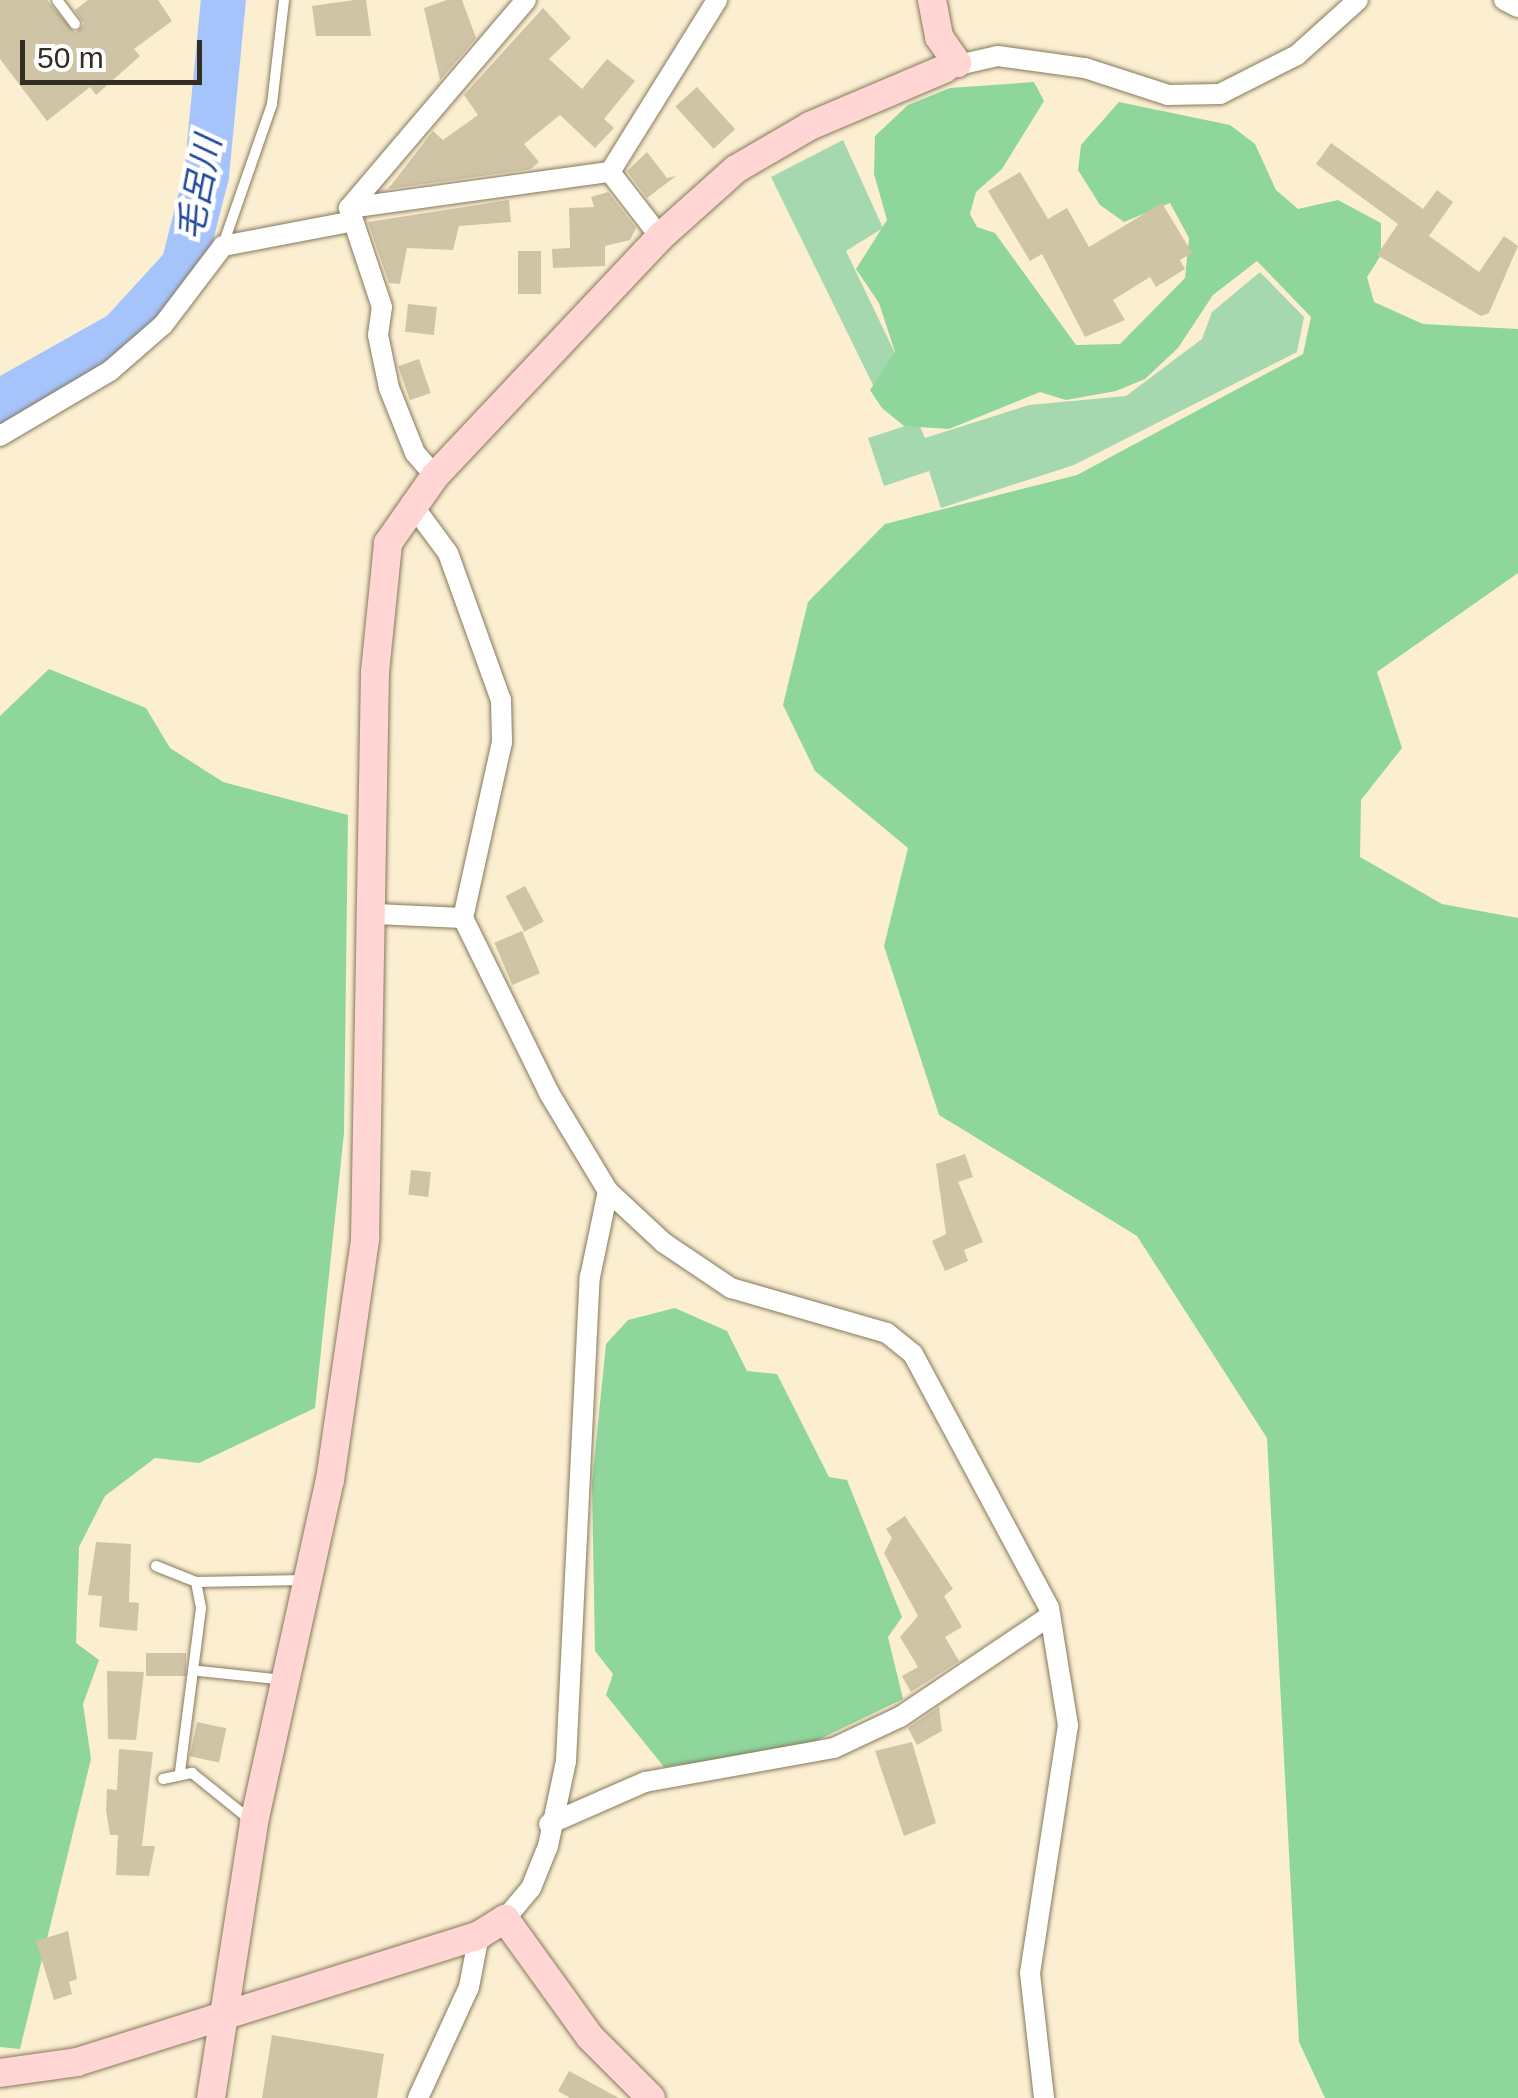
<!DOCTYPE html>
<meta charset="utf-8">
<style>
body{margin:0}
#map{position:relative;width:1518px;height:2098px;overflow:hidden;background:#fcefd1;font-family:Arial,"Noto Sans JP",sans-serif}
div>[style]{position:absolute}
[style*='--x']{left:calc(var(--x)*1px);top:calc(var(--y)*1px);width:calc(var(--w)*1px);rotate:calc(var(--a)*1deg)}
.green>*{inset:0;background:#a5d8ae}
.forest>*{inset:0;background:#8fd69c}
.river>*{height:45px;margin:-22.5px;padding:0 22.5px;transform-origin:22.5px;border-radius:22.5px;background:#a6c4fc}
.building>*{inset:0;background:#d0c4a6;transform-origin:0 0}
.roads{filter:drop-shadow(0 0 2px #85795d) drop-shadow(0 0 2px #85795d)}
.lane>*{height:10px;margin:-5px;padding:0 5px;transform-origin:5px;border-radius:5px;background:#fff}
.street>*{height:20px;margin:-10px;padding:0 10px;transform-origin:10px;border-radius:10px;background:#fff}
.secondary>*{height:28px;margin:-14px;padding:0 14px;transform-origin:14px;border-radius:14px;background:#ffd6d3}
span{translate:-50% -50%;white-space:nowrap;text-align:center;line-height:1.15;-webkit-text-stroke:9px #fff;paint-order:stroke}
.water-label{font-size:35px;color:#234999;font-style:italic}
.scale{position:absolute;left:20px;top:40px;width:182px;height:45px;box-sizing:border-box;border:5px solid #332e22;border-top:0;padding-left:12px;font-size:30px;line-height:35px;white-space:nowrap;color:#332e22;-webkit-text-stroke:8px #fff;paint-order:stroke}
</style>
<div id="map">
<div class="green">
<i style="clip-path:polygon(843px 140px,883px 228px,846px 251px,904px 372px,875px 389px,771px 177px)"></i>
<i style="clip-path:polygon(1260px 272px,1304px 317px,1297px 352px,1074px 465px,941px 508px,929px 471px,884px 486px,868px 438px,918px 422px,925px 438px,1029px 405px,1126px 396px,1202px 339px,1212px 312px)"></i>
</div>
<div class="forest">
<i style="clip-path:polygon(1034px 82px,1044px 101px,1002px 169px,976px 192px,970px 214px,977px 227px,995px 233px,1076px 345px,1120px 344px,1185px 278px,1189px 238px,1170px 203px,1124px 222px,1100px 205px,1078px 170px,1081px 145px,1119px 102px,1230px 125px,1255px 144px,1276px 190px,1298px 209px,1338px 200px,1381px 223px,1381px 255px,1367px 277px,1374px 302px,1423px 324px,1518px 329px,1518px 573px,1377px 672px,1402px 748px,1361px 800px,1360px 857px,1442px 904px,1518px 918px,1518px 2098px,1325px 2098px,1299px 2042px,1267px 1438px,1137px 1236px,939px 1115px,884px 946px,908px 848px,815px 771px,783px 705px,808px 602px,885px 524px,1077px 475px,1303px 354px,1311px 317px,1257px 261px,1213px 295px,1178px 348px,1145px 379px,1116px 391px,1066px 400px,1040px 392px,949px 429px,904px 426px,882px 408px,870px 390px,895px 352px,879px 303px,856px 269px,887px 220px,874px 174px,875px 136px,908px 105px,950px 88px)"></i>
<i style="clip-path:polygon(49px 669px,146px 708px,170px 748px,223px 782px,348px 815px,344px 1133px,315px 1408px,199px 1463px,155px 1458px,105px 1496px,79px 1547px,76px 1643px,99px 1660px,83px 1704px,91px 1759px,20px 2049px,0 2047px,0 716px)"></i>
<i style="clip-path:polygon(675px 1308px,727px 1331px,747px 1371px,777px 1374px,829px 1477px,847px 1480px,902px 1617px,888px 1637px,903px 1699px,799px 1749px,664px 1767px,606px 1695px,613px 1674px,595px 1651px,592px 1483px,606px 1344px,628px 1320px)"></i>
</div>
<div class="river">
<i style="--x:0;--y:401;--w:139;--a:-29.3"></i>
<i style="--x:121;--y:333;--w:92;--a:-47.6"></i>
<i style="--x:183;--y:265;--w:93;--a:-75.7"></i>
<i style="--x:206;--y:175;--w:176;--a:-84.5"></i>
</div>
<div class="building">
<i style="clip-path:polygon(0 0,47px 0,75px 33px,84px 24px,75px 10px,88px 0,158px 0,172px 21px,134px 49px,140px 56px,96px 95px,90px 87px,47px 121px,0 59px)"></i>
<i style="clip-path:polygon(354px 0,366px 0,371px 36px,316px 36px,312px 6px)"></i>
<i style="clip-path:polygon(447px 0,462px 0,476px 38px,440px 80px,424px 8px)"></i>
<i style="clip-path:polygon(543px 8px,571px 38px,549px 59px,582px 89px,607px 59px,635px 81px,604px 119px,614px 128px,595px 148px,560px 115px,524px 144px,539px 162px,531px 169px,388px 189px,433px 131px,443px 140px,478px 115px,464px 95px)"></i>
<i style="left:697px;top:87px;width:57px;height:29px;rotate:48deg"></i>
<i style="clip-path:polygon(1331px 143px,1423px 209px,1437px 190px,1453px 202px,1429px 236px,1479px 272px,1504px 236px,1518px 246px,1489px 313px,1481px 316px,1377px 255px,1398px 224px,1316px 164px)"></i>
<i style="clip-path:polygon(647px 152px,667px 178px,676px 176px,647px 198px,627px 171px)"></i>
<i style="clip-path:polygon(1020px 172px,1048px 219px,1067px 208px,1089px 247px,1162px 203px,1192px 253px,1180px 260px,1185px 269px,1156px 287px,1150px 277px,1113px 300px,1125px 320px,1085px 337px,1042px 254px,1030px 261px,988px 191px)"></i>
<i style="clip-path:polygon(608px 192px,636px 228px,630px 240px,605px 246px,605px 266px,553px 268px,552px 249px,570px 248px,569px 208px,594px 207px,591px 197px)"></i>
<i style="clip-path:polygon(509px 200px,511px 222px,459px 226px,453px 250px,407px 248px,400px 284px,389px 283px,368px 222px)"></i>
<i style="left:518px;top:251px;width:23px;height:43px"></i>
<i style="left:408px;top:304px;width:29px;height:28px;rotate:6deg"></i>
<i style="left:419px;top:359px;width:36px;height:22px;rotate:71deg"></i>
<i style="left:525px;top:886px;width:40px;height:22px;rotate:62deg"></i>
<i style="left:522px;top:931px;width:46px;height:30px;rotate:67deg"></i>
<i style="clip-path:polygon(965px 1154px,973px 1177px,958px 1182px,983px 1242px,964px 1250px,968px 1261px,945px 1271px,932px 1241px,946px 1234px,936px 1164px)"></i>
<i style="left:411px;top:1170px;width:20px;height:25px;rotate:6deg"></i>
<i style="clip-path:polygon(905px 1516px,953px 1589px,944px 1596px,962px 1627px,945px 1637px,959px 1661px,911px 1692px,902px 1676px,918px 1667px,900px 1637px,918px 1616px,884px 1553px,892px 1538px,886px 1529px)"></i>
<i style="clip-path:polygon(96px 1542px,131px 1544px,129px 1602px,139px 1603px,137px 1631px,99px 1627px,102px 1596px,88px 1595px)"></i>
<i style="left:146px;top:1653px;width:40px;height:23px"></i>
<i style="clip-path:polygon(107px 1671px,144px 1672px,136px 1740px,108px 1739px)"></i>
<i style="clip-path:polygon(939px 1707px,942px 1731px,917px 1745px,908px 1728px)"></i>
<i style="left:197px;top:1722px;width:30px;height:35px;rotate:12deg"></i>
<i style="clip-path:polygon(912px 1742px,936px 1823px,904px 1836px,875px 1751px)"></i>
<i style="clip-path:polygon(119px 1749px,153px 1752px,142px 1846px,155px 1846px,149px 1876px,116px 1875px,118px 1835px,110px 1835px,106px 1810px,107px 1789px,117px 1790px)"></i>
<i style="clip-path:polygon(68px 1931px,77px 1979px,69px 1982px,72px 1994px,54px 2000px,36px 1941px)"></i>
<i style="clip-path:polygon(272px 2035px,384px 2054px,377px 2098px,262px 2098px)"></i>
<i style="clip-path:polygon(569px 2071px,619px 2098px,570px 2098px,558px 2091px)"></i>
</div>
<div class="roads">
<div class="lane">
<i style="--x:57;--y:0;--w:30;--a:53"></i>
<i style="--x:223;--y:245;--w:149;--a:-70.8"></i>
<i style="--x:272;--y:104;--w:105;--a:-83.4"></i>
<i style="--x:156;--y:1566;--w:43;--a:21.8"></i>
<i style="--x:196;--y:1582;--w:26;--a:79"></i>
<i style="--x:201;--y:1608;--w:164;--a:97.3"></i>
<i style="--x:196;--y:1582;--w:109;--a:-1.1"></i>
<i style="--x:199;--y:1671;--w:85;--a:6"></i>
<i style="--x:163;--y:1779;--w:30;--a:-12"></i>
<i style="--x:192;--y:1773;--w:78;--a:38.8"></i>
</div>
<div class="street">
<i style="--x:1504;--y:0;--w:16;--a:27"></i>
<i style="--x:945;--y:68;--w:54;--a:-12.8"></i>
<i style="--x:998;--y:56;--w:88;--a:7.9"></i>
<i style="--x:1085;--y:68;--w:87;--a:18"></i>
<i style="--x:1168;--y:95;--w:52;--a:-1.1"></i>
<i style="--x:1220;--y:94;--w:86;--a:-26.9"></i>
<i style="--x:1297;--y:55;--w:82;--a:-42"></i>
<i style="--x:610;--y:172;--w:82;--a:52.4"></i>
<i style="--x:349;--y:208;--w:263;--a:-7.9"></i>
<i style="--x:610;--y:172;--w:203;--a:-58.1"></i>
<i style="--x:0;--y:436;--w:128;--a:-30.6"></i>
<i style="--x:110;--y:371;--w:70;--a:-41"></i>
<i style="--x:163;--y:325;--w:99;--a:-52.8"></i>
<i style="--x:223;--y:246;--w:128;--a:-10.8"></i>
<i style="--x:435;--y:476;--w:30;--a:-131"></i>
<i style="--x:415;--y:453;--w:70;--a:-111.8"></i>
<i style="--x:389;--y:388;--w:54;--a:-101.7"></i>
<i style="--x:378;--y:335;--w:28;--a:-82"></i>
<i style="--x:382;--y:307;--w:104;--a:-108.4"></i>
<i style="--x:349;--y:208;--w:273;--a:-49.6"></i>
<i style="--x:411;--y:503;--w:62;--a:53.5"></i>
<i style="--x:448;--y:553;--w:156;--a:70.2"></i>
<i style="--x:501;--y:700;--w:42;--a:88.6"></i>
<i style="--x:502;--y:742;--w:180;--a:102.5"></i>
<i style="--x:463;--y:918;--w:195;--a:63.8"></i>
<i style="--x:549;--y:1093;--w:114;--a:59"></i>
<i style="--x:608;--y:1191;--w:76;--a:42.9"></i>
<i style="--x:664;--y:1243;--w:81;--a:33.9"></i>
<i style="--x:731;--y:1288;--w:162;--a:16.1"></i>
<i style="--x:887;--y:1333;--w:33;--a:39"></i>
<i style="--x:913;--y:1354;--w:288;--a:61.8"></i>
<i style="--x:1049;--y:1608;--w:119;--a:80.8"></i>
<i style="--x:1068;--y:1725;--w:251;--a:98.7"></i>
<i style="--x:1030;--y:1973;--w:126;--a:83.6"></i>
<i style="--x:375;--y:914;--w:88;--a:2.6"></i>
<i style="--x:549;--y:1824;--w:105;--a:-23.6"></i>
<i style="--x:645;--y:1782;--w:192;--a:-10.2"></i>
<i style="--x:834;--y:1748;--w:73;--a:-25.2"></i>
<i style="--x:900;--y:1717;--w:181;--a:-34"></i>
<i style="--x:505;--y:1919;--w:40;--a:-50"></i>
<i style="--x:531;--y:1888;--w:45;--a:-68"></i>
<i style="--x:548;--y:1846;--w:87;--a:-78"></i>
<i style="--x:566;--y:1761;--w:485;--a:-87.2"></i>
<i style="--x:590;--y:1277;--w:88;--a:-78.2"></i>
<i style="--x:418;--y:2098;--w:122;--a:-65.3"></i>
<i style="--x:469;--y:1987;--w:53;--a:-79.1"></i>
</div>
<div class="secondary">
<i style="--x:932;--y:0;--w:38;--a:79"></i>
<i style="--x:939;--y:37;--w:32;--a:55"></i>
<i style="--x:0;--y:2073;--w:78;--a:-8.1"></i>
<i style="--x:77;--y:2062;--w:422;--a:-17.5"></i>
<i style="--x:479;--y:1935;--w:31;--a:-32"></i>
<i style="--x:505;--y:1919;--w:145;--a:54.2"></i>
<i style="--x:590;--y:2037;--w:86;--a:45"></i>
<i style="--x:211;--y:2098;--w:279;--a:-81.1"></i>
<i style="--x:254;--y:1822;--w:350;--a:-77.5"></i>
<i style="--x:330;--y:1480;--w:244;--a:-81.7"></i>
<i style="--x:365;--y:1239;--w:567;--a:-88.99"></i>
<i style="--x:375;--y:672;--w:130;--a:-84.2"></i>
<i style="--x:388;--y:543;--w:82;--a:-55"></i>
<i style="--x:435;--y:476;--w:328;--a:-46.7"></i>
<i style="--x:660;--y:237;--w:102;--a:-41.8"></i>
<i style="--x:736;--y:169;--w:86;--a:-30.2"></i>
<i style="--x:810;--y:126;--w:146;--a:-23"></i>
</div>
</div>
<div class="water-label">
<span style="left:199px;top:188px;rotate:-79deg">毛呂川</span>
</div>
<div class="scale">50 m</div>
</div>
